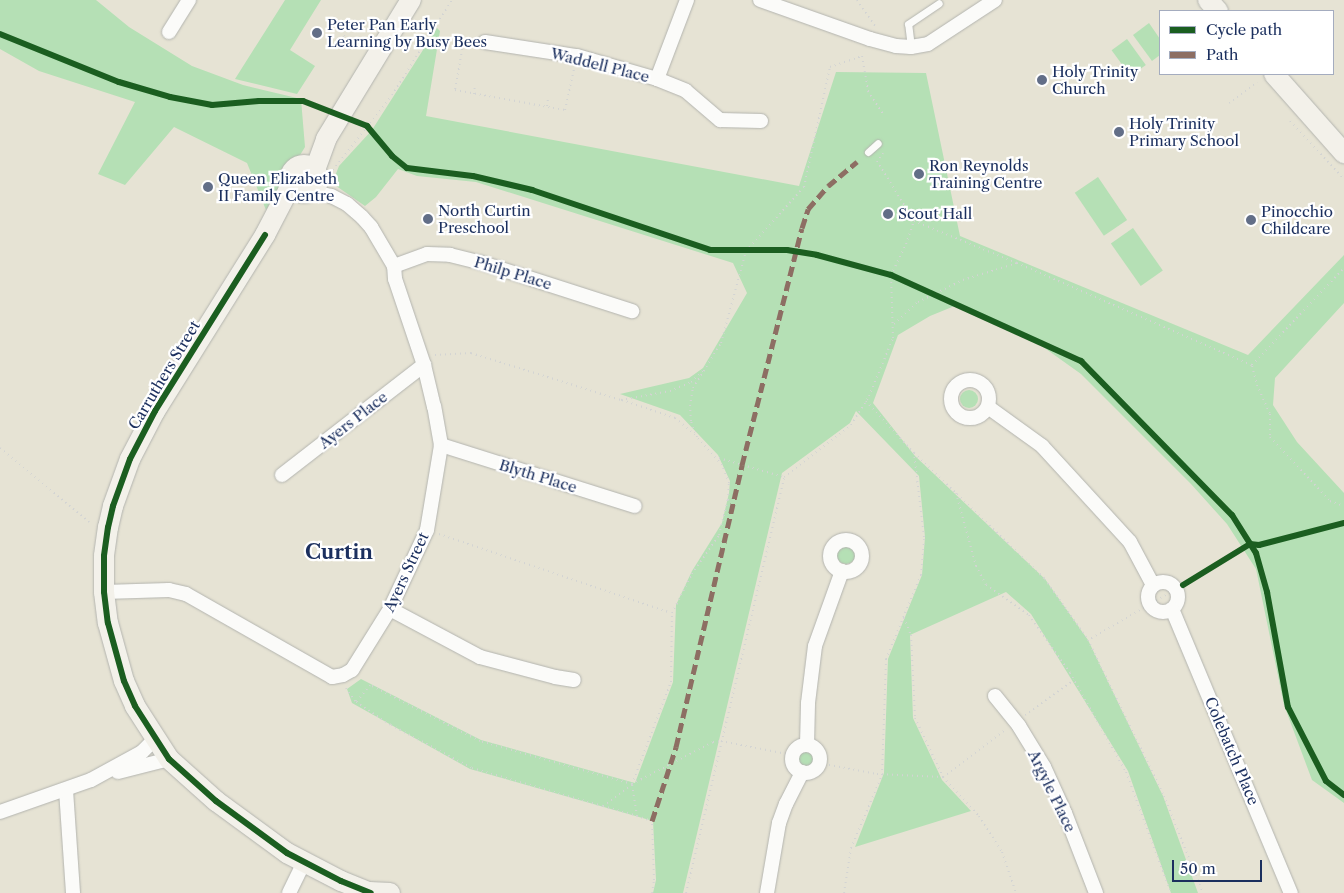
<!DOCTYPE html>
<style>
body{margin:0}
#map{position:relative;width:1344px;height:893px;overflow:hidden;background:#e6e3d4;font-family:"Libre Caslon Text",serif}
div>[style]{position:absolute}
[style*='--x']{left:calc(var(--x)*1px);top:calc(var(--y)*1px);width:calc(var(--w)*1px);rotate:calc(var(--a)*1deg)}
.green>*{inset:0;background:#b5e0b5;transform-origin:0 0}
.round{border-radius:50%}
.path>*{height:2px;margin-top:-1px;transform-origin:0;background:repeating-linear-gradient(90deg,#d3d4d3 0 1px,transparent 0 5px)}
.roads{filter:drop-shadow(0 0 1px #b3b4af) drop-shadow(0 0 1px #b3b4af)}
.lane>*{height:7px;margin:-3.5px;padding:0 3.5px;transform-origin:3.5px;border-radius:3.5px;background:#fbfbf9}
.street>*{height:14px;margin:-7px;padding:0 7px;transform-origin:7px;border-radius:7px;background:#fbfbf9}
.street>.ring{margin:-7px;padding:0;box-sizing:content-box;background:none;border:14px solid #fbfbf9;border-radius:50%}
.secondary>*{height:20px;margin:-10px;padding:0 10px;transform-origin:10px;border-radius:10px;background:#f3f1ea}
.secondary>.ring{margin:-10px;padding:0;box-sizing:content-box;background:none;border:20px solid #f3f1ea;border-radius:50%}
.quiet>*{height:5px;margin-top:-2.5px;transform-origin:0;background:repeating-linear-gradient(90deg,#8d6e63 0 10px,transparent 0 15px)}
.cycleway>*{height:6px;margin:-3px;padding:0 3px;transform-origin:3px;border-radius:3px;background:#1b5e20}
.dots>*{width:14px;height:14px;translate:-50% -50%;box-sizing:border-box;border:2px solid #fff;border-radius:50%}
span{translate:-50% -50%;white-space:nowrap;text-align:center;line-height:1.15;-webkit-text-stroke:4.5px #fff;paint-order:stroke}
.poi-label{font-size:15px;color:#1b2f5e}
.left{translate:0 -50%;text-align:left}
.street-label{font-size:15px;color:#1b2f5e}
.district-label{font-size:20px;color:#1b2f5e;font-weight:700}
.legend{position:absolute;left:1159px;top:10px;width:175px;height:65px;box-sizing:border-box;background:#fff;border:1px solid #a4acbf;margin:0;padding:6px 9px;list-style:none;font-size:15px;color:#1b2f5e}
.legend li{display:flex;align-items:center;gap:10px;height:25px}
.legend b{width:25px;border:1px solid #a4acbf}
.scale{position:absolute;left:1172px;top:860px;width:90px;height:22px;box-sizing:border-box;border:2px solid #1b2f5e;border-top:0;padding-left:6px;font-size:15px;line-height:18px;white-space:nowrap;color:#1b2f5e;-webkit-text-stroke:4px #fff;paint-order:stroke}
</style>
<div id="map">
<div class="green">
<i style="clip-path:polygon(0 0,96px 0,129px 27px,192px 66px,243px 85px,301px 99px,305px 147px,266px 210px,247px 163px,174px 127px,125px 185px,98px 174px,135px 102px,39px 71px,0 49px)"></i>
<i style="clip-path:polygon(285px 0,321px 0,290px 50px,315px 66px,297px 94px,235px 79px)"></i>
<i style="clip-path:polygon(1149px 23px,1160px 39px,1160px 55px,1152px 61px,1133px 35px)"></i>
<i style="clip-path:polygon(437px 28px,440px 31px,426px 116px,799px 186px,836px 72px,926px 73px,960px 236px,1248px 355px,1344px 255px,1344px 303px,1275px 378px,1273px 405px,1297px 442px,1344px 493px,1344px 803px,1312px 780px,1284px 705px,1256px 569px,1227px 524px,1191px 484px,1081px 374px,1039px 344px,995px 320px,957px 305px,930px 316px,898px 335px,873px 403px,915px 456px,1045px 579px,1088px 640px,1163px 796px,1198px 893px,1171px 893px,1128px 771px,1031px 614px,1006px 592px,910px 635px,913px 718px,942px 780px,971px 811px,855px 847px,884px 773px,888px 659px,922px 575px,925px 537px,919px 476px,856px 411px,850px 423px,782px 473px,683px 893px,653px 893px,656px 880px,653px 821px,470px 769px,352px 703px,347px 689px,361px 679px,481px 740px,635px 783px,673px 682px,676px 605px,692px 571px,722px 523px,729px 493px,730px 481px,718px 455px,680px 415px,620px 394px,689px 378px,703px 368px,747px 293px,733px 263px,476px 182px,417px 176px,398px 169px,376px 197px,365px 206px,329px 181px,335px 176px,339px 166px,372px 130px)"></i>
<i style="left:1127px;top:39px;width:32px;height:19px;rotate:54deg"></i>
<i style="left:1098px;top:177px;width:52px;height:28px;rotate:56deg"></i>
<i style="left:1133px;top:228px;width:52px;height:27px;rotate:55deg"></i>
<i class="round" style="left:960px;top:390px;width:18px;height:18px"></i>
<i class="round" style="left:836px;top:544px;width:20px;height:20px"></i>
<i class="round" style="left:796px;top:749px;width:20px;height:20px"></i>
</div>
<div class="path">
<i style="--x:857;--y:0;--w:32;--a:55"></i>
<i style="--x:337;--y:22;--w:20;--a:63"></i>
<i style="--x:472;--y:40;--w:8;--a:-173"></i>
<i style="--x:464;--y:39;--w:52;--a:100"></i>
<i style="--x:455;--y:90;--w:112;--a:10.3"></i>
<i style="--x:565;--y:110;--w:42;--a:-77.6"></i>
<i style="--x:474;--y:94;--w:10;--a:-84"></i>
<i style="--x:1229;--y:103;--w:35;--a:-37"></i>
<i style="--x:547;--y:106;--w:7;--a:-82"></i>
<i style="--x:1290;--y:121;--w:79;--a:47"></i>
<i style="--x:883;--y:153;--w:10;--a:127"></i>
<i style="--x:877;--y:161;--w:70;--a:58.3"></i>
<i style="--x:914;--y:221;--w:111;--a:22.2"></i>
<i style="--x:1017;--y:263;--w:256;--a:23.5"></i>
<i style="--x:1252;--y:365;--w:134;--a:-46.5"></i>
<i style="--x:333;--y:170;--w:95;--a:-51.8"></i>
<i style="--x:392;--y:95;--w:112;--a:-57.7"></i>
<i style="--x:894;--y:324;--w:33;--a:-43"></i>
<i style="--x:918;--y:302;--w:50;--a:-26.1"></i>
<i style="--x:963;--y:280;--w:57;--a:-17.5"></i>
<i style="--x:435;--y:355;--w:36;--a:-3"></i>
<i style="--x:471;--y:353;--w:157;--a:17.4"></i>
<i style="--x:621;--y:400;--w:50;--a:-10.4"></i>
<i style="--x:670;--y:391;--w:23;--a:-23"></i>
<i style="--x:691;--y:382;--w:16;--a:-43"></i>
<i style="--x:1252;--y:366;--w:20;--a:75"></i>
<i style="--x:1257;--y:385;--w:32;--a:66"></i>
<i style="--x:1270;--y:414;--w:23;--a:90"></i>
<i style="--x:1270;--y:437;--w:88;--a:46.8"></i>
<i style="--x:1330;--y:501;--w:15;--a:20"></i>
<i style="--x:622;--y:400;--w:56;--a:18.8"></i>
<i style="--x:675;--y:418;--w:26;--a:40"></i>
<i style="--x:866;--y:401;--w:71;--a:47.3"></i>
<i style="--x:914;--y:453;--w:58;--a:43.6"></i>
<i style="--x:956;--y:493;--w:76;--a:74.7"></i>
<i style="--x:976;--y:566;--w:21;--a:62"></i>
<i style="--x:986;--y:585;--w:52;--a:34.9"></i>
<i style="--x:1029;--y:615;--w:71;--a:54.7"></i>
<i style="--x:1070;--y:673;--w:114;--a:60.5"></i>
<i style="--x:1126;--y:772;--w:129;--a:69.6"></i>
<i style="--x:0;--y:448;--w:116;--a:39.7"></i>
<i style="--x:719;--y:458;--w:68;--a:16.3"></i>
<i style="--x:957;--y:494;--w:122;--a:44"></i>
<i style="--x:1045;--y:579;--w:75;--a:54.8"></i>
<i style="--x:439;--y:534;--w:245;--a:18.8"></i>
<i style="--x:1183;--y:585;--w:110;--a:149.9"></i>
<i style="--x:1088;--y:640;--w:174;--a:64"></i>
<i style="--x:1164;--y:796;--w:105;--a:68.1"></i>
<i style="--x:904;--y:618;--w:18;--a:68"></i>
<i style="--x:911;--y:635;--w:83;--a:87.2"></i>
<i style="--x:915;--y:718;--w:65;--a:64.6"></i>
<i style="--x:943;--y:777;--w:53;--a:47.3"></i>
<i style="--x:979;--y:816;--w:43;--a:57.4"></i>
<i style="--x:1002;--y:852;--w:43;--a:71.1"></i>
<i style="--x:346;--y:688;--w:17;--a:54"></i>
<i style="--x:1025;--y:715;--w:60;--a:-35.5"></i>
<i style="--x:819;--y:763;--w:59;--a:10.7"></i>
<i style="--x:877;--y:774;--w:66;--a:2.6"></i>
<i style="--x:943;--y:777;--w:78;--a:-37.2"></i>
<i style="--x:632;--y:784;--w:158;--a:-164.2"></i>
<i style="--x:480;--y:741;--w:123;--a:-153"></i>
<i style="--x:370;--y:685;--w:22;--a:129"></i>
<i style="--x:356;--y:702;--w:42;--a:33.3"></i>
<i style="--x:391;--y:725;--w:92;--a:28"></i>
<i style="--x:472;--y:768;--w:136;--a:16.2"></i>
<i style="--x:603;--y:806;--w:36;--a:-37"></i>
<i style="--x:632;--y:784;--w:91;--a:-27.4"></i>
<i style="--x:713;--y:742;--w:8;--a:-7"></i>
<i style="--x:721;--y:741;--w:72;--a:11.2"></i>
<i style="--x:603;--y:806;--w:35;--a:16"></i>
<i style="--x:652;--y:893;--w:13;--a:-81"></i>
<i style="--x:654;--y:880;--w:59;--a:-91.9"></i>
<i style="--x:652;--y:821;--w:16;--a:-162"></i>
<i style="--x:637;--y:816;--w:32;--a:-99"></i>
<i style="--x:632;--y:784;--w:109;--a:-69.1"></i>
<i style="--x:671;--y:682;--w:69;--a:-89.2"></i>
<i style="--x:672;--y:613;--w:44;--a:-62.9"></i>
<i style="--x:692;--y:574;--w:47;--a:-55.3"></i>
<i style="--x:719;--y:535;--w:36;--a:-76"></i>
<i style="--x:728;--y:500;--w:17;--a:-87"></i>
<i style="--x:729;--y:483;--w:19;--a:-111"></i>
<i style="--x:722;--y:465;--w:38;--a:-132"></i>
<i style="--x:697;--y:437;--w:17;--a:-111"></i>
<i style="--x:691;--y:421;--w:15;--a:-94"></i>
<i style="--x:690;--y:406;--w:18;--a:-81"></i>
<i style="--x:693;--y:388;--w:53;--a:-58.1"></i>
<i style="--x:721;--y:343;--w:95;--a:-74.8"></i>
<i style="--x:746;--y:251;--w:86;--a:-47.8"></i>
<i style="--x:804;--y:187;--w:123;--a:-77.8"></i>
<i style="--x:830;--y:67;--w:34;--a:-19"></i>
<i style="--x:862;--y:56;--w:36;--a:80"></i>
<i style="--x:868;--y:91;--w:27;--a:57"></i>
<i style="--x:686;--y:893;--w:427;--a:-76.7"></i>
<i style="--x:784;--y:477;--w:85;--a:-37.8"></i>
<i style="--x:851;--y:425;--w:34;--a:-58"></i>
<i style="--x:869;--y:396;--w:63;--a:-67.5"></i>
<i style="--x:893;--y:338;--w:63;--a:-91.8"></i>
<i style="--x:891;--y:275;--w:34;--a:-64"></i>
<i style="--x:906;--y:244;--w:24;--a:-71"></i>
<i style="--x:844;--y:893;--w:46;--a:-81.2"></i>
<i style="--x:851;--y:848;--w:79;--a:-67"></i>
<i style="--x:882;--y:775;--w:116;--a:-88"></i>
<i style="--x:886;--y:659;--w:91;--a:-67.4"></i>
<i style="--x:921;--y:575;--w:38;--a:-85"></i>
<i style="--x:924;--y:537;--w:85;--a:-96.8"></i>
</div>
<div class="roads">
<div class="lane">
<i style="--x:911;--y:47;--w:23;--a:-97"></i>
<i style="--x:908;--y:24;--w:37;--a:-34"></i>
<i style="--x:868;--y:152;--w:13;--a:-42"></i>
</div>
<div class="street">
<i style="--x:760;--y:0;--w:117;--a:19.5"></i>
<i style="--x:870;--y:39;--w:27;--a:15"></i>
<i style="--x:896;--y:46;--w:15;--a:4"></i>
<i style="--x:911;--y:47;--w:17;--a:-10"></i>
<i style="--x:928;--y:44;--w:80;--a:-33.3"></i>
<i style="--x:169;--y:32;--w:38;--a:-58"></i>
<i style="--x:485;--y:42;--w:93;--a:8.7"></i>
<i style="--x:577;--y:56;--w:83;--a:16"></i>
<i style="--x:657;--y:79;--w:31;--a:22"></i>
<i style="--x:686;--y:91;--w:45;--a:40.5"></i>
<i style="--x:720;--y:120;--w:41;--a:1.4"></i>
<i style="--x:657;--y:79;--w:85;--a:-69.2"></i>
<i style="--x:394;--y:266;--w:35;--a:-20"></i>
<i style="--x:427;--y:254;--w:23;--a:2"></i>
<i style="--x:450;--y:255;--w:30;--a:14"></i>
<i style="--x:479;--y:262;--w:161;--a:17.8"></i>
<i class="ring" style="left:951px;top:380px;width:24px;height:24px"></i>
<i style="--x:988;--y:407;--w:67;--a:35.8"></i>
<i style="--x:1042;--y:446;--w:130;--a:47.5"></i>
<i style="--x:1130;--y:542;--w:49;--a:61.9"></i>
<i style="--x:441;--y:445;--w:203;--a:17.5"></i>
<i style="--x:282;--y:475;--w:180;--a:-37.8"></i>
<i class="ring" style="left:830px;top:540px;width:18px;height:18px"></i>
<i class="ring" style="left:1148px;top:582px;width:16px;height:16px"></i>
<i style="--x:104;--y:592;--w:65;--a:-1.8"></i>
<i style="--x:169;--y:590;--w:17;--a:13"></i>
<i style="--x:186;--y:594;--w:168;--a:29.6"></i>
<i style="--x:332;--y:677;--w:11;--a:-10"></i>
<i style="--x:343;--y:675;--w:10;--a:-29"></i>
<i style="--x:352;--y:670;--w:72;--a:-58.1"></i>
<i style="--x:390;--y:609;--w:87;--a:-64.9"></i>
<i style="--x:427;--y:530;--w:86;--a:-80.6"></i>
<i style="--x:441;--y:445;--w:39;--a:-100"></i>
<i style="--x:434;--y:407;--w:43;--a:-103.4"></i>
<i style="--x:424;--y:365;--w:91;--a:-108.6"></i>
<i style="--x:395;--y:279;--w:13;--a:-94"></i>
<i style="--x:394;--y:266;--w:45;--a:-120.5"></i>
<i style="--x:371;--y:227;--w:13;--a:-132"></i>
<i style="--x:362;--y:217;--w:20;--a:-139"></i>
<i style="--x:347;--y:204;--w:18;--a:-153"></i>
<i style="--x:331;--y:196;--w:21;--a:-166"></i>
<i style="--x:390;--y:609;--w:102;--a:28.1"></i>
<i style="--x:480;--y:657;--w:78;--a:14.9"></i>
<i style="--x:555;--y:677;--w:19;--a:9"></i>
<i style="--x:1172;--y:609;--w:308;--a:67.3"></i>
<i style="--x:995;--y:696;--w:38;--a:51"></i>
<i style="--x:1019;--y:726;--w:48;--a:58.6"></i>
<i style="--x:1044;--y:767;--w:51;--a:65.5"></i>
<i style="--x:1065;--y:813;--w:86;--a:68.8"></i>
<i style="--x:807;--y:745;--w:42;--a:-88.6"></i>
<i style="--x:808;--y:703;--w:57;--a:-83"></i>
<i style="--x:815;--y:646;--w:80;--a:-70.2"></i>
<i class="ring" style="left:792px;top:745px;width:14px;height:14px"></i>
<i style="--x:118;--y:772;--w:53;--a:-14.3"></i>
<i style="--x:66;--y:790;--w:103;--a:86.1"></i>
<i style="--x:0;--y:812;--w:96;--a:-19.4"></i>
<i style="--x:91;--y:780;--w:58;--a:-28.8"></i>
<i style="--x:142;--y:752;--w:18;--a:-45"></i>
<i style="--x:289;--y:893;--w:34;--a:-64"></i>
<i style="--x:767;--y:893;--w:71;--a:-80.3"></i>
<i style="--x:779;--y:823;--w:20;--a:-70"></i>
<i style="--x:786;--y:804;--w:36;--a:-63"></i>
</div>
<div class="secondary">
<i style="--x:1208;--y:0;--w:15;--a:48"></i>
<i style="--x:1274;--y:74;--w:106;--a:48.5"></i>
<i class="ring" style="left:290px;top:165px;width:8px;height:8px"></i>
<i style="--x:315;--y:170;--w:33;--a:-70"></i>
<i style="--x:326;--y:139;--w:163;--a:-58.6"></i>
<i style="--x:291;--y:185;--w:56;--a:117.5"></i>
<i style="--x:265;--y:235;--w:208;--a:122"></i>
<i style="--x:155;--y:411;--w:54;--a:117.5"></i>
<i style="--x:130;--y:459;--w:50;--a:109.9"></i>
<i style="--x:113;--y:506;--w:22;--a:103"></i>
<i style="--x:108;--y:527;--w:29;--a:98"></i>
<i style="--x:104;--y:556;--w:36;--a:90"></i>
<i style="--x:104;--y:592;--w:31;--a:83"></i>
<i style="--x:108;--y:623;--w:60;--a:74.6"></i>
<i style="--x:124;--y:681;--w:27;--a:66"></i>
<i style="--x:135;--y:706;--w:63;--a:57.3"></i>
<i style="--x:169;--y:759;--w:63;--a:41.8"></i>
<i style="--x:216;--y:801;--w:88;--a:36.2"></i>
<i style="--x:287;--y:853;--w:61;--a:27.4"></i>
<i style="--x:341;--y:881;--w:32;--a:22"></i>
<i style="--x:369;--y:892;--w:21;--a:3"></i>
</div>
</div>
<div class="quiet">
<i style="--x:652;--y:821;--w:78;--a:-72"></i>
<i style="--x:676;--y:747;--w:290;--a:-76.8"></i>
<i style="--x:742;--y:465;--w:244;--a:-75.8"></i>
<i style="--x:802;--y:228;--w:20;--a:-72"></i>
<i style="--x:808;--y:209;--w:30;--a:-49"></i>
<i style="--x:828;--y:186;--w:38;--a:-40"></i>
</div>
<div class="cycleway">
<i style="--x:0;--y:34;--w:128;--a:22"></i>
<i style="--x:119;--y:82;--w:53;--a:16.4"></i>
<i style="--x:170;--y:97;--w:43;--a:10.8"></i>
<i style="--x:212;--y:105;--w:47;--a:-4.9"></i>
<i style="--x:259;--y:101;--w:44;--a:0"></i>
<i style="--x:303;--y:101;--w:69;--a:21.3"></i>
<i style="--x:367;--y:126;--w:39;--a:50"></i>
<i style="--x:392;--y:156;--w:19;--a:39"></i>
<i style="--x:407;--y:168;--w:66;--a:6.9"></i>
<i style="--x:473;--y:176;--w:61;--a:13.3"></i>
<i style="--x:532;--y:190;--w:188;--a:18.6"></i>
<i style="--x:710;--y:250;--w:77;--a:0"></i>
<i style="--x:787;--y:250;--w:30;--a:9"></i>
<i style="--x:817;--y:255;--w:77;--a:15.1"></i>
<i style="--x:891;--y:275;--w:209;--a:24.4"></i>
<i style="--x:1081;--y:361;--w:216;--a:45.6"></i>
<i style="--x:1232;--y:515;--w:45;--a:57.7"></i>
<i style="--x:1256;--y:553;--w:41;--a:74.2"></i>
<i style="--x:1267;--y:592;--w:117;--a:79.7"></i>
<i style="--x:1288;--y:707;--w:83;--a:62.8"></i>
<i style="--x:1326;--y:781;--w:23;--a:38"></i>
<i style="--x:265;--y:235;--w:208;--a:122"></i>
<i style="--x:155;--y:411;--w:54;--a:117.5"></i>
<i style="--x:130;--y:459;--w:50;--a:109.9"></i>
<i style="--x:113;--y:506;--w:22;--a:103"></i>
<i style="--x:108;--y:527;--w:29;--a:98"></i>
<i style="--x:104;--y:556;--w:36;--a:90"></i>
<i style="--x:104;--y:592;--w:31;--a:83"></i>
<i style="--x:108;--y:623;--w:60;--a:74.6"></i>
<i style="--x:124;--y:681;--w:27;--a:66"></i>
<i style="--x:135;--y:706;--w:63;--a:57.3"></i>
<i style="--x:169;--y:759;--w:63;--a:41.8"></i>
<i style="--x:216;--y:801;--w:88;--a:36.2"></i>
<i style="--x:287;--y:853;--w:61;--a:27.4"></i>
<i style="--x:341;--y:881;--w:32;--a:22"></i>
<i style="--x:1183;--y:585;--w:79;--a:-31.5"></i>
<i style="--x:1250;--y:544;--w:9;--a:6"></i>
<i style="--x:1259;--y:545;--w:88;--a:-14.5"></i>
</div>
<div class="dots">
<i style="left:317px;top:33px;background:#626e87"></i>
<i style="left:1042px;top:80px;background:#626e87"></i>
<i style="left:1119px;top:132px;background:#626e87"></i>
<i style="left:919px;top:174px;background:#626e87"></i>
<i style="left:208px;top:187px;background:#626e87"></i>
<i style="left:888px;top:214px;background:#626e87"></i>
<i style="left:428px;top:219px;background:#626e87"></i>
<i style="left:1251px;top:220px;background:#626e87"></i>
</div>
<div class="poi-label">
<span class="left" style="left:327px;top:33px">Peter Pan Early<br>Learning by Busy Bees</span>
<span class="left" style="left:1052px;top:80px">Holy Trinity<br>Church</span>
<span class="left" style="left:1129px;top:132px">Holy Trinity<br>Primary School</span>
<span class="left" style="left:929px;top:174px">Ron Reynolds<br>Training Centre</span>
<span class="left" style="left:218px;top:187px">Queen Elizabeth<br>II Family Centre</span>
<span class="left" style="left:438px;top:219px">North Curtin<br>Preschool</span>
<span class="left" style="left:1261px;top:220px">Pinocchio<br>Childcare</span>
<span class="left" style="left:898px;top:214px">Scout Hall</span>
</div>
<div class="street-label">
<span style="left:600px;top:65px;rotate:14deg">Waddell Place</span>
<span style="left:513px;top:273px;rotate:17deg">Philp Place</span>
<span style="left:164px;top:375px;rotate:-59deg">Carruthers Street</span>
<span style="left:353px;top:420px;rotate:-38deg">Ayers Place</span>
<span style="left:538px;top:476px;rotate:17deg">Blyth Place</span>
<span style="left:406px;top:572px;rotate:-65deg">Ayers Street</span>
<span style="left:1232px;top:751px;rotate:67deg">Colebatch Place</span>
<span style="left:1052px;top:791px;rotate:64deg">Argyle Place</span>
</div>
<div class="district-label">
<span style="left:339px;top:552px">Curtin</span>
</div>
<ul class="legend">
<li><b style="height:6px;background:#1b5e20"></b>Cycle path</li>
<li><b style="height:6px;background:#8d6e63"></b>Path</li>
</ul>
<div class="scale">50 m</div>
</div>
